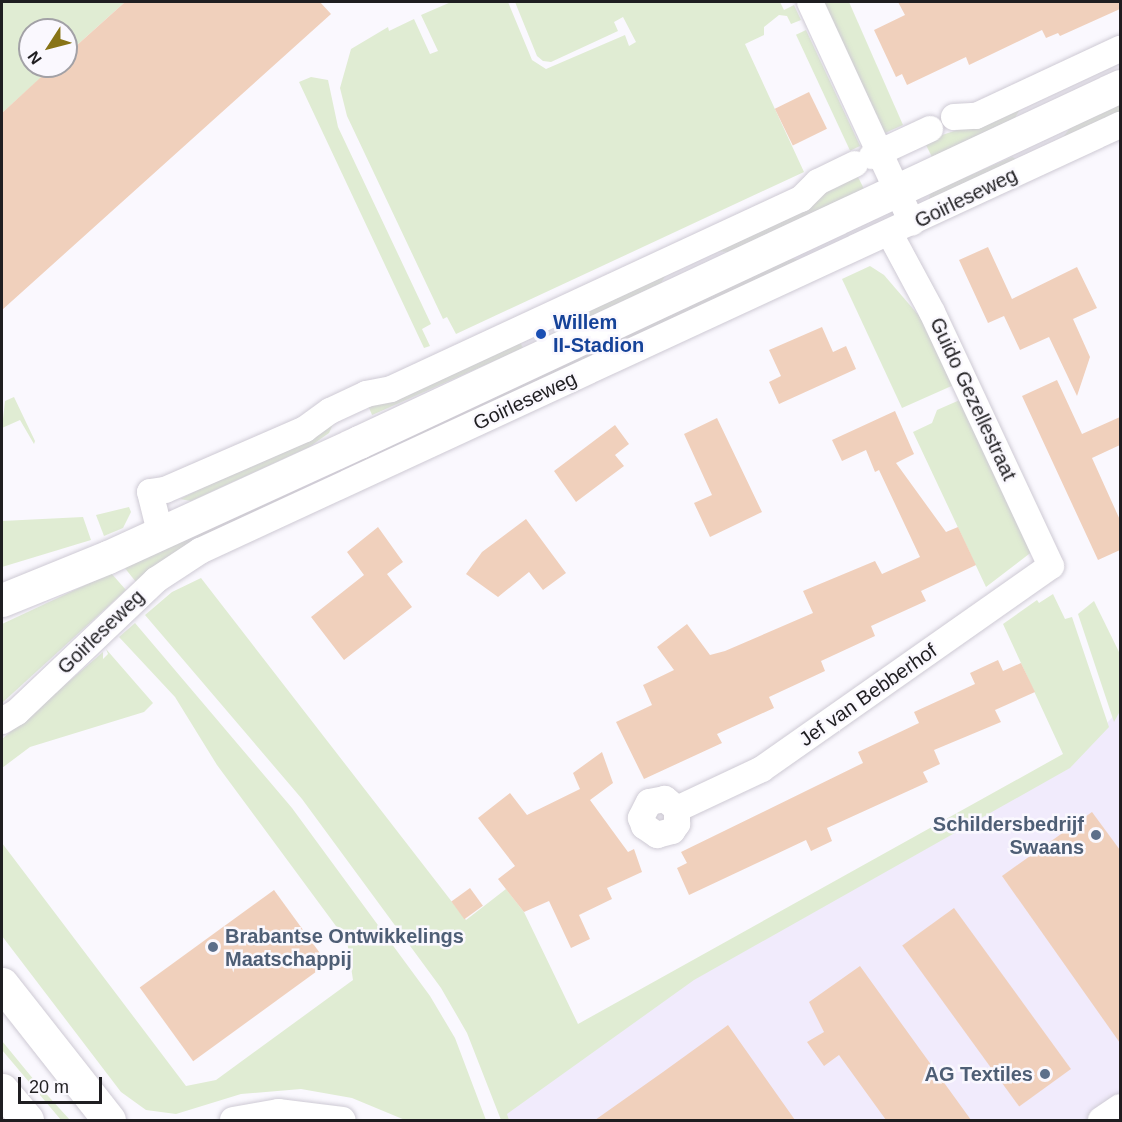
<!DOCTYPE html>
<style>
body{margin:0}
#map{position:relative;width:1122px;height:1122px;overflow:hidden;background:#faf8fe;font-family:Helvetica,sans-serif}
div>[style]{position:absolute}
[style*='--x']{left:calc(var(--x)*1px);top:calc(var(--y)*1px);width:calc(var(--w)*1px);rotate:calc(var(--a)*1deg)}
.built>*{inset:0;background:#f1ebfc}
.green>*{inset:0;background:#e0ecd3;transform-origin:0 0}
.building>*{inset:0;background:#f0d0bc;transform-origin:0 0}
.roads{filter:drop-shadow(0 0 2px #cecad4) drop-shadow(0 0 2px #cecad4)}
.street>*{height:26px;margin:-13px;padding:0 13px;transform-origin:13px;border-radius:13px;background:#fff}
.secondary>*{height:33px;margin:-16.5px;padding:0 16.5px;transform-origin:16.5px;border-radius:16.5px;background:#fff}
.dots>*{width:16px;height:16px;translate:-50% -50%;box-sizing:border-box;border:3px solid #faf8fe;border-radius:50%}
span{translate:-50% -50%;white-space:nowrap;text-align:center;line-height:1.15;-webkit-text-stroke:5px #faf8fe;paint-order:stroke}
.street-label{font-size:20px;color:#1f1e21}
.transit-label{font-size:20px;color:#164399;font-weight:700}
.left{translate:0 -50%;text-align:left}
.service-label{font-size:20px;color:#4e5e75;font-weight:700}
.right{translate:-100% -50%;text-align:right}
.frame{position:absolute;inset:0;border:3px solid #1f1e21;pointer-events:none}
.north{position:absolute;left:18px;top:18px;width:60px;height:60px;box-sizing:border-box;background:#faf8fe;border:2px solid #a2a1a6;border-radius:50%;rotate:234deg;font-size:16px;font-weight:700;line-height:24px;text-align:center;color:#1f1e21}
.north::after{content:'';display:block;margin:auto;width:21px;height:27px;background:#887417;clip-path:polygon(50% 0,100% 100%,50% 72%,0 100%)}
.scale{position:absolute;left:18px;top:1077px;width:84px;height:27px;box-sizing:border-box;border:3px solid #1f1e21;border-top:0;padding-left:8px;font-size:18px;line-height:21px;white-space:nowrap;color:#1f1e21;-webkit-text-stroke:4px #faf8fe;paint-order:stroke}
</style>
<div id="map">
<div class="built">
<i style="clip-path:polygon(1120px 709px,1120px 1120px,506px 1120px,503px 1115px,694px 978px,1068px 765px)"></i>
</div>
<div class="green">
<i style="clip-path:polygon(2px 2px,125px 2px,66px 55px,66px 30px,30px 30px,30px 66px,54px 66px,2px 113px)"></i>
<i style="clip-path:polygon(451px 2px,508px 2px,532px 60px,546px 69px,625px 35px,629px 46px,636px 42px,623px 17px,614px 22px,618px 31px,551px 62px,543px 61px,537px 56px,515px 2px,780px 2px,784px 10px,794px 5px,801px 20px,791px 24px,787px 16px,779px 15px,764px 27px,764px 35px,745px 44px,804px 172px,456px 334px,447px 317px,443px 319px,347px 116px,340px 88px,351px 49px,388px 27px,389px 31px,414px 19px,430px 54px,438px 51px,421px 15px)"></i>
<i style="clip-path:polygon(823px 2px,849px 2px,903px 125px,885px 133px)"></i>
<i style="left:806px;top:30px;width:128px;height:11px;rotate:65deg"></i>
<i style="clip-path:polygon(311px 77px,328px 80px,338px 127px,431px 324px,422px 329px,430px 346px,424px 348px,299px 82px)"></i>
<i style="clip-path:polygon(1120px 104px,1120px 117px,1061px 140px,1070px 128px)"></i>
<i style="clip-path:polygon(1020px 109px,1015px 118px,932px 157px,924px 141px)"></i>
<i style="clip-path:polygon(1012px 157px,1018px 160px,929px 200px,930px 193px)"></i>
<i style="clip-path:polygon(856px 173px,864px 189px,728px 252px,716px 251px)"></i>
<i style="clip-path:polygon(790px 258px,801px 260px,362px 468px,358px 461px)"></i>
<i style="clip-path:polygon(870px 266px,884px 275px,921px 318px,956px 384px,902px 408px,842px 279px)"></i>
<i style="clip-path:polygon(667px 273px,661px 283px,561px 330px,556px 320px)"></i>
<i style="left:518px;top:337px;width:12px;height:165px;rotate:66deg"></i>
<i style="clip-path:polygon(14px 397px,35px 441px,34px 444px,20px 420px,2px 428px,5px 401px)"></i>
<i style="clip-path:polygon(962px 399px,1033px 551px,986px 587px,913px 432px,932px 423px,937px 410px)"></i>
<i style="clip-path:polygon(334px 422px,329px 433px,309px 447px,191px 501px,180px 499px)"></i>
<i style="clip-path:polygon(300px 488px,304px 495px,136px 582px,124px 567px)"></i>
<i style="clip-path:polygon(129px 507px,131px 512px,123px 528px,104px 536px,96px 515px)"></i>
<i style="clip-path:polygon(83px 517px,91px 540px,2px 567px,2px 521px)"></i>
<i style="clip-path:polygon(111px 573px,126px 590px,2px 703px,2px 624px)"></i>
<i style="clip-path:polygon(201px 578px,466px 920px,506px 889px,524px 912px,578px 1024px,1063px 754px,1003px 624px,1037px 600px,1039px 603px,1053px 594px,1065px 619px,1072px 617px,1109px 727px,1070px 768px,694px 980px,507px 1114px,509px 1120px,501px 1120px,467px 1033px,441px 988px,302px 799px,145px 615px,172px 592px)"></i>
<i style="clip-path:polygon(1094px 601px,1120px 654px,1120px 711px,1114px 722px,1078px 614px)"></i>
<i style="clip-path:polygon(135px 623px,292px 808px,430px 996px,455px 1038px,486px 1120px,405px 1120px,352px 1098px,301px 1089px,241px 1094px,176px 1114px,146px 1110px,121px 1092px,2px 936px,2px 843px,186px 1086px,216px 1080px,353px 980px,347px 941px,217px 765px,175px 697px,119px 637px)"></i>
<i style="clip-path:polygon(106px 649px,153px 703px,144px 712px,30px 747px,2px 768px,2px 739px,103px 652px,103px 659px,108px 654px)"></i>
<i style="clip-path:polygon(2px 1041px,39px 1086px,70px 1120px,61px 1120px,2px 1050px)"></i>
</div>
<div class="building">
<i style="clip-path:polygon(125px 2px,320px 2px,331px 14px,2px 310px,2px 113px,53px 66px,66px 66px,66px 55px)"></i>
<i style="clip-path:polygon(898px 2px,1120px 2px,1120px 9px,1060px 36px,1058px 33px,1046px 38px,1042px 30px,969px 65px,966px 57px,907px 85px,902px 74px,896px 77px,874px 30px,905px 15px)"></i>
<i style="left:809px;top:92px;width:41px;height:38px;rotate:64deg"></i>
<i style="clip-path:polygon(988px 247px,1012px 299px,1077px 267px,1097px 308px,1073px 319px,1090px 357px,1077px 396px,1049px 337px,1020px 350px,1004px 316px,988px 323px,959px 260px)"></i>
<i style="clip-path:polygon(822px 327px,833px 352px,846px 346px,856px 369px,779px 404px,769px 382px,781px 376px,769px 350px)"></i>
<i style="clip-path:polygon(1057px 380px,1082px 434px,1120px 417px,1120px 445px,1092px 458px,1120px 520px,1120px 550px,1098px 560px,1022px 396px)"></i>
<i style="clip-path:polygon(895px 411px,914px 454px,896px 463px,946px 532px,958px 527px,976px 565px,921px 591px,926px 601px,871px 626px,875px 636px,821px 661px,825px 671px,769px 697px,774px 708px,717px 734px,722px 743px,644px 779px,616px 722px,652px 705px,643px 685px,674px 670px,657px 647px,687px 624px,710px 655px,725px 651px,813px 613px,803px 591px,875px 561px,882px 574px,920px 557px,879px 470px,875px 472px,866px 450px,842px 461px,832px 440px)"></i>
<i style="clip-path:polygon(717px 418px,762px 512px,710px 537px,694px 503px,712px 495px,684px 434px)"></i>
<i style="clip-path:polygon(615px 425px,629px 444px,615px 455px,624px 466px,576px 502px,554px 471px)"></i>
<i style="clip-path:polygon(526px 519px,566px 573px,543px 590px,529px 572px,498px 597px,466px 574px,482px 552px)"></i>
<i style="clip-path:polygon(378px 527px,403px 562px,387px 574px,412px 607px,344px 660px,311px 617px,364px 575px,347px 552px)"></i>
<i style="clip-path:polygon(998px 660px,1003px 671px,1021px 663px,1035px 692px,995px 710px,1001px 722px,934px 750px,940px 764px,923px 772px,928px 782px,827px 828px,832px 841px,811px 851px,806px 840px,689px 895px,677px 868px,687px 863px,681px 852px,863px 763px,858px 752px,919px 723px,914px 712px,975px 684px,970px 673px)"></i>
<i style="clip-path:polygon(602px 752px,613px 783px,590px 800px,628px 852px,634px 849px,642px 872px,607px 888px,612px 899px,579px 915px,590px 939px,571px 948px,549px 901px,524px 912px,498px 879px,515px 866px,478px 818px,510px 793px,527px 815px,580px 789px,573px 773px)"></i>
<i style="clip-path:polygon(1092px 812px,1120px 850px,1120px 1043px,1002px 876px)"></i>
<i style="left:470px;top:888px;width:22px;height:23px;rotate:54deg"></i>
<i style="left:274px;top:890px;width:91px;height:166px;rotate:54deg"></i>
<i style="left:954px;top:908px;width:199px;height:64px;rotate:54deg"></i>
<i style="clip-path:polygon(860px 966px,888px 1005px,971px 1120px,886px 1120px,839px 1055px,824px 1066px,807px 1042px,824px 1032px,809px 1002px)"></i>
<i style="clip-path:polygon(728px 1025px,795px 1120px,595px 1120px,663px 1072px)"></i>
</div>
<div class="roads">
<div class="street">
<i style="--x:810;--y:2;--w:243;--a:65.2"></i>
<i style="--x:954;--y:117;--w:22;--a:-3"></i>
<i style="--x:976;--y:116;--w:159;--a:-25"></i>
<i style="--x:872;--y:156;--w:64;--a:-25"></i>
<i style="--x:160;--y:532;--w:41;--a:-104"></i>
<i style="--x:150;--y:492;--w:15;--a:-8"></i>
<i style="--x:165;--y:490;--w:153;--a:-23.5"></i>
<i style="--x:305;--y:429;--w:31;--a:-36"></i>
<i style="--x:330;--y:411;--w:40;--a:-25"></i>
<i style="--x:366;--y:394;--w:25;--a:-11"></i>
<i style="--x:391;--y:389;--w:452;--a:-24.9"></i>
<i style="--x:801;--y:199;--w:24;--a:-45"></i>
<i style="--x:818;--y:182;--w:41;--a:-25.9"></i>
<i style="--x:2;--y:721;--w:17;--a:-31"></i>
<i style="--x:17;--y:712;--w:192;--a:-43.5"></i>
<i style="--x:156;--y:580;--w:53;--a:-33.4"></i>
<i style="--x:200;--y:551;--w:1014;--a:-24.85"></i>
<i style="--x:677;--y:809;--w:16;--a:-140"></i>
<i style="--x:665;--y:799;--w:16;--a:169"></i>
<i style="--x:649;--y:802;--w:18;--a:117"></i>
<i style="--x:641;--y:818;--w:9;--a:69"></i>
<i style="--x:644;--y:826;--w:16;--a:35"></i>
<i style="--x:657;--y:835;--w:16;--a:-15"></i>
<i style="--x:672;--y:831;--w:9;--a:-54"></i>
<i style="--x:677;--y:824;--w:15;--a:-90"></i>
<i style="--x:677;--y:809;--w:94;--a:-25.2"></i>
<i style="--x:762;--y:769;--w:353;--a:-35.1"></i>
<i style="--x:1051;--y:566;--w:280;--a:-115.1"></i>
<i style="--x:932;--y:312;--w:89;--a:-118.3"></i>
<i style="--x:233;--y:1120;--w:46;--a:-10.1"></i>
<i style="--x:278;--y:1112;--w:65;--a:7"></i>
<i style="--x:1101;--y:1120;--w:23;--a:-34"></i>
</div>
<div class="secondary">
<i style="--x:2;--y:600;--w:114;--a:-22.1"></i>
<i style="--x:108;--y:557;--w:276;--a:-24.6"></i>
<i style="--x:359;--y:442;--w:840;--a:-25.07"></i>
<i style="--x:2;--y:984;--w:173;--a:51.8"></i>
<i style="--x:2;--y:1090;--w:39;--a:50"></i>
</div>
</div>
<div class="dots">
<i style="left:541px;top:334px;background:#1a4fb4"></i>
<i style="left:1096px;top:835px;background:#5c6f8a"></i>
<i style="left:213px;top:947px;background:#5c6f8a"></i>
<i style="left:1045px;top:1074px;background:#5c6f8a"></i>
</div>
<div class="street-label">
<span style="left:966px;top:198px;rotate:-26deg">Goirleseweg</span>
<span style="left:973px;top:399px;rotate:65deg">Guido Gezellestraat</span>
<span style="left:525px;top:401px;rotate:-25deg">Goirleseweg</span>
<span style="left:101px;top:632px;rotate:-44deg">Goirleseweg</span>
<span style="left:868px;top:695px;rotate:-35deg">Jef van Bebberhof</span>
</div>
<div class="transit-label">
<span class="left" style="left:553px;top:334px">Willem<br>II-Stadion</span>
</div>
<div class="service-label">
<span class="right" style="left:1084px;top:836px">Schildersbedrijf<br>Swaans</span>
<span class="left" style="left:225px;top:948px">Brabantse Ontwikkelings<br>Maatschappij</span>
<span class="right" style="left:1033px;top:1074px">AG Textiles</span>
</div>
<div class="frame"></div>
<div class="north">N</div>
<div class="scale">20 m</div>
</div>
